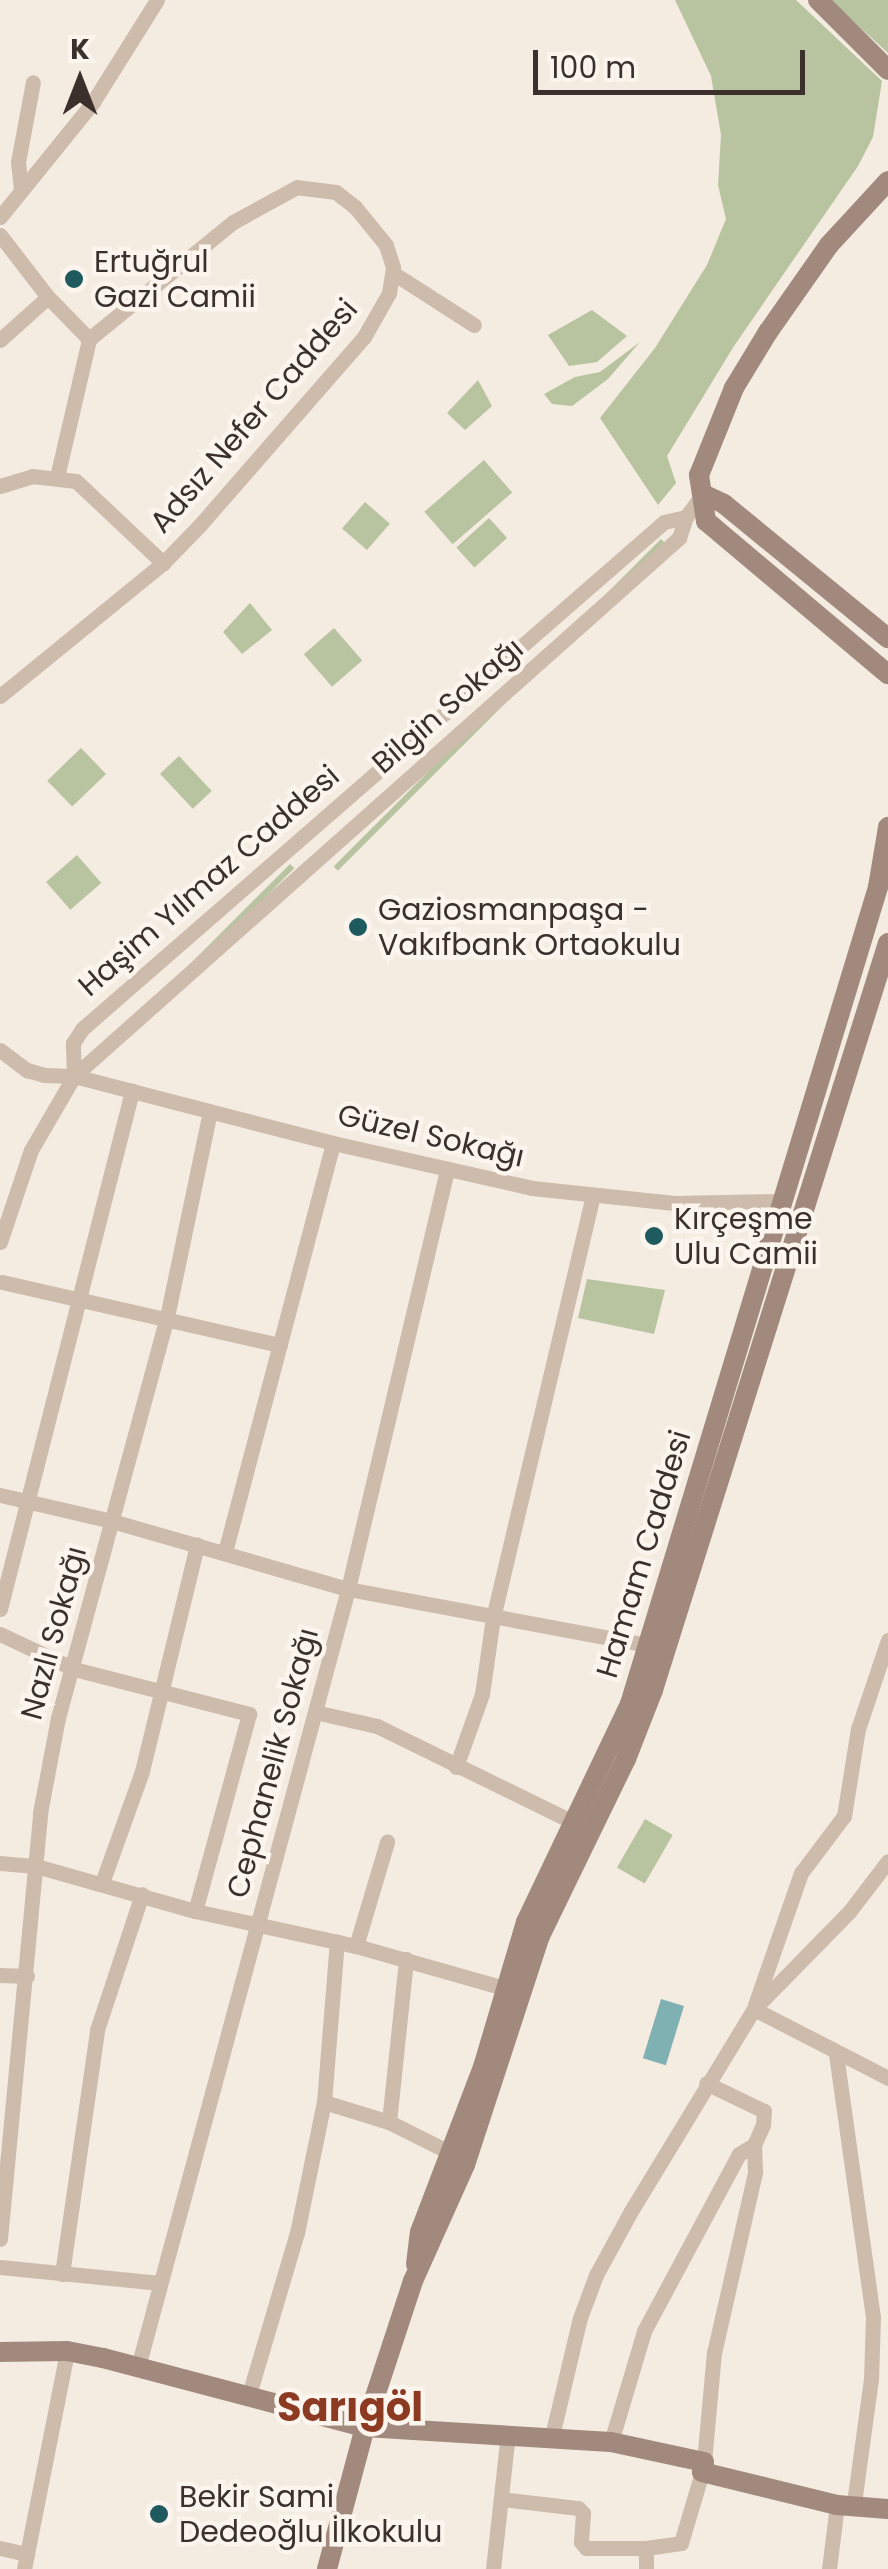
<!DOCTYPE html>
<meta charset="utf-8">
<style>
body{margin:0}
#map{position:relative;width:888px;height:2569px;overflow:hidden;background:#f4ebe1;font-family:Poppins,sans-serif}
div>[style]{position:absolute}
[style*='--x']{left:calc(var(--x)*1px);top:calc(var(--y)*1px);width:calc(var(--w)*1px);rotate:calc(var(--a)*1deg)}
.green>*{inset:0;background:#b8c4a0;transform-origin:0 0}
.water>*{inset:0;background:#7fb0b2;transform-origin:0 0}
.street>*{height:15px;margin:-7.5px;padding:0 7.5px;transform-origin:7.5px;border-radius:7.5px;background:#cdbbac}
.secondary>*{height:20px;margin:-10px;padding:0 10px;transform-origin:10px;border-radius:10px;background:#a18a7d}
.dots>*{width:28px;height:28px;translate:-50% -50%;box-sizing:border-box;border:5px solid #fbf5ee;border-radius:50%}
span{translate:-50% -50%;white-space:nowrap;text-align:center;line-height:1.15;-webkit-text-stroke:9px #fbf5ee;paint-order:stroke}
.poi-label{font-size:30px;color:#3b302b}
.left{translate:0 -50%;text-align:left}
.street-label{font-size:30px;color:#3b302b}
.district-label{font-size:40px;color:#8c3b22;font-weight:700}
.north{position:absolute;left:30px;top:30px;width:100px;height:100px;-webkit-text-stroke:8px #fbf5ee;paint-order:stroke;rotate:0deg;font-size:28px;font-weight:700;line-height:40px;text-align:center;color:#3b302b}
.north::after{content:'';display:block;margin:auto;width:35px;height:45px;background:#3b302b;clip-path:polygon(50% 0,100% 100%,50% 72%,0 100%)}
.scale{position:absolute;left:533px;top:50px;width:272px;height:45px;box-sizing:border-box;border:5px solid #3b302b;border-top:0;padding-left:12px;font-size:30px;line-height:35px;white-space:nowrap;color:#3b302b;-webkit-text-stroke:8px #fbf5ee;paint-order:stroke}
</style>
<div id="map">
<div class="green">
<i style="clip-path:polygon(675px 0,796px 0,882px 81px,873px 137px,858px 166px,734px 346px,667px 456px,676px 483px,658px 505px,600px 418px,655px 348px,707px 265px,726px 219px,718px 185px,721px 135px,711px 76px)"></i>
<i style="clip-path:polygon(831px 0,888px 0,888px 53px,842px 11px)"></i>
<i style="clip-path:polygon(592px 310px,627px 336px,597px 362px,569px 366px,548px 335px)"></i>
<i style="clip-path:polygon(640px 342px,608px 379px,572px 406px,552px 404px,544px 394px,575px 377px,600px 372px)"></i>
<i style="clip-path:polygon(478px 380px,492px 406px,465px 430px,447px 413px)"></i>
<i style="left:484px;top:460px;width:43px;height:79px;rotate:49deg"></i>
<i style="left:365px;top:502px;width:33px;height:35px;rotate:41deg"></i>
<i style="left:489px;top:518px;width:27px;height:44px;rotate:48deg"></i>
<i style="left:661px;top:539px;width:6px;height:463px;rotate:45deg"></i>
<i style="clip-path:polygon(250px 603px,272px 630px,242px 654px,223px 632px)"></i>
<i style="left:334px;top:628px;width:43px;height:40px;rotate:49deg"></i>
<i style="left:81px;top:748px;width:36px;height:47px;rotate:46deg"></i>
<i style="left:179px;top:756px;width:48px;height:26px;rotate:47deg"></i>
<i style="left:77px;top:855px;width:37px;height:41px;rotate:49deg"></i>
<i style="left:290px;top:864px;width:6px;height:257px;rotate:45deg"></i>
<i style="clip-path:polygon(587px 1279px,665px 1290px,654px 1334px,578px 1318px)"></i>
<i style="left:645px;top:1819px;width:32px;height:56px;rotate:30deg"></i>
</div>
<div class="water">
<i style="left:661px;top:1999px;width:24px;height:62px;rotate:17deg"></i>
</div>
<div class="street">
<i style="--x:21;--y:190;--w:28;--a:-96"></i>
<i style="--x:18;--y:162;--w:81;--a:-79.4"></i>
<i style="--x:0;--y:217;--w:148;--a:-51"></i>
<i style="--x:93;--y:102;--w:120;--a:-57.9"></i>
<i style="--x:0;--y:235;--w:78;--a:52.3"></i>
<i style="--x:48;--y:297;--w:59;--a:45.7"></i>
<i style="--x:393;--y:273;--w:96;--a:32.7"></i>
<i style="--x:0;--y:340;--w:64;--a:-41.9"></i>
<i style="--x:57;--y:477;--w:142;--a:-76.9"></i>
<i style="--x:0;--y:486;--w:34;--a:-17"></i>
<i style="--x:32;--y:476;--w:44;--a:6.5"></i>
<i style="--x:76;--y:481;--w:120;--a:43.3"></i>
<i style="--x:0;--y:696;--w:210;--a:-39.2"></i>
<i style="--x:163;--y:563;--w:52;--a:-45.8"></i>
<i style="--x:199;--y:526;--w:251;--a:-48.9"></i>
<i style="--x:364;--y:337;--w:51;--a:-60.4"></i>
<i style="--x:389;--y:293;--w:26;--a:-81"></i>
<i style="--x:393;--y:267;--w:23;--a:-108"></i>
<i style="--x:386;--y:245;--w:49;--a:-129.2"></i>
<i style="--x:355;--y:207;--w:24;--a:-142"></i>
<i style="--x:336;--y:192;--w:39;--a:-173"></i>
<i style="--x:297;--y:187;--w:73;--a:151.3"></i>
<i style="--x:233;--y:222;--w:186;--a:140.9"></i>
<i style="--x:0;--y:1050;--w:34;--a:37"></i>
<i style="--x:27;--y:1070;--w:18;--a:16"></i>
<i style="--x:44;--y:1075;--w:30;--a:2"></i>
<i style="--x:74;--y:1076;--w:268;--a:14.5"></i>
<i style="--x:333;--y:1143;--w:204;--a:12.7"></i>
<i style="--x:532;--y:1188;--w:143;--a:6"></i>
<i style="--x:674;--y:1203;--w:109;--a:-1.1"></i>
<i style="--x:74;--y:1076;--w:33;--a:-92"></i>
<i style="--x:73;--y:1043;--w:17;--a:-57"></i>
<i style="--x:82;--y:1029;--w:772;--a:-41.06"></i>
<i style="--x:664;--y:522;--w:23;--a:-13"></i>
<i style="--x:0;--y:1242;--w:97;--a:-71.4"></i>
<i style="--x:31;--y:1150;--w:86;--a:-59.8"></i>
<i style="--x:74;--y:1076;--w:810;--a:-41.65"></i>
<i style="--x:679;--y:538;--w:22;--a:-72"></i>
<i style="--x:686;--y:517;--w:29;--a:-54"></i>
<i style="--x:2;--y:1282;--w:285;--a:12.8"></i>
<i style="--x:0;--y:1495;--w:115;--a:13.1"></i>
<i style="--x:112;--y:1521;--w:246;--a:16.1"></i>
<i style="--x:348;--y:1589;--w:304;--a:10.6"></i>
<i style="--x:225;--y:1552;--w:423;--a:-75.2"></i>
<i style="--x:0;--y:1609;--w:535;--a:-75.7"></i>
<i style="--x:0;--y:1634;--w:82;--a:25.3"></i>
<i style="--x:74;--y:1669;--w:181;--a:14.4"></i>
<i style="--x:249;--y:1714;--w:204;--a:105.3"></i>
<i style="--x:315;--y:1712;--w:64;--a:12.7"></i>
<i style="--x:377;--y:1726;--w:216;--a:26.1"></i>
<i style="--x:456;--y:1767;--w:77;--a:-70.4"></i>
<i style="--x:482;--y:1694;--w:77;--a:-81.8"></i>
<i style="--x:493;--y:1618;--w:434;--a:-76.7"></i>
<i style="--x:0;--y:1863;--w:36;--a:5"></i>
<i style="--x:36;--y:1866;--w:165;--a:15.8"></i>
<i style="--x:195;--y:1911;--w:165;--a:12.3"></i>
<i style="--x:356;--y:1946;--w:154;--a:15.8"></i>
<i style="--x:102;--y:1883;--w:119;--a:-70.3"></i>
<i style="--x:142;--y:1771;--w:233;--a:-76.3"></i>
<i style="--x:356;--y:1946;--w:109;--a:-73.4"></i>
<i style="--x:0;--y:1975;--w:27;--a:2"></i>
<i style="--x:755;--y:2005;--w:140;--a:-70.8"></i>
<i style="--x:801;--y:1873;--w:71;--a:-53"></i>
<i style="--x:844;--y:1816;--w:88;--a:-80.9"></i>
<i style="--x:858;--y:1729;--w:94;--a:-71.4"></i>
<i style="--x:754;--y:2009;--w:151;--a:27.2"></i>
<i style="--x:836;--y:2054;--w:266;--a:82"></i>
<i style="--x:873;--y:2317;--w:62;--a:91.8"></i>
<i style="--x:871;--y:2379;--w:125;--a:97.8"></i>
<i style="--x:324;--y:2102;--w:68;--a:17.1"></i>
<i style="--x:389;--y:2122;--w:67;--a:26.6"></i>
<i style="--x:389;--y:2122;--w:164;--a:-84"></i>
<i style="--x:0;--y:2239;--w:428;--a:-84.6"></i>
<i style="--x:40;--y:1813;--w:97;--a:-79.3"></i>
<i style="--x:58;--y:1718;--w:416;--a:-74.8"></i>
<i style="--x:167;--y:1317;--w:210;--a:-78.2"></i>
<i style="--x:0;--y:2267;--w:161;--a:5.7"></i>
<i style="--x:62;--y:2274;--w:246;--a:-81.8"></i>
<i style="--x:97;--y:2030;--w:143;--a:-71.7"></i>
<i style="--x:138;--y:2367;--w:806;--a:-74.89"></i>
<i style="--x:348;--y:1589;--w:432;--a:-76.7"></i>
<i style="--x:248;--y:2398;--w:172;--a:-73.5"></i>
<i style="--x:297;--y:2233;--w:134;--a:-78.4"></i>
<i style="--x:324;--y:2102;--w:161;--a:-85.4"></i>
<i style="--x:552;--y:2436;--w:121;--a:-76.7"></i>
<i style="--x:580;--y:2318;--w:46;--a:-69.6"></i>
<i style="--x:596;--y:2275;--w:73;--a:-61.3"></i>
<i style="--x:631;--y:2211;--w:237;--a:-58.7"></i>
<i style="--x:754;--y:2009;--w:136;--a:-45.6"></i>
<i style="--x:849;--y:1912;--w:64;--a:-52.6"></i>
<i style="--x:611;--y:2442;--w:116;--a:-73.4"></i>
<i style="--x:644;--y:2331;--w:201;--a:-61.8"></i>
<i style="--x:739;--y:2154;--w:17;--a:-31"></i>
<i style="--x:754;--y:2145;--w:22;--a:-66"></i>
<i style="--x:763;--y:2125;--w:14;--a:-86"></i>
<i style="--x:764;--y:2111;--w:64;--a:-154.2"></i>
<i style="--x:704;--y:2462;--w:109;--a:-84.8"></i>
<i style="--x:714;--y:2353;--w:186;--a:-77.2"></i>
<i style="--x:755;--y:2172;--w:27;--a:-92"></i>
<i style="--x:501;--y:2499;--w:78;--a:6.7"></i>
<i style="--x:578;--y:2508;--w:7;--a:45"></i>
<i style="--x:583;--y:2513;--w:29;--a:94"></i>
<i style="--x:581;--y:2542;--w:8;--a:50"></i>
<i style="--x:586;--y:2548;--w:60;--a:0"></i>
<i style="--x:646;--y:2548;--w:21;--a:90"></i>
<i style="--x:0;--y:2548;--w:28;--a:13"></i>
<i style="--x:646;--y:2548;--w:35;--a:-8"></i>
<i style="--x:681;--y:2543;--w:74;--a:-73.5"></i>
<i style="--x:24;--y:2569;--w:222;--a:-78.8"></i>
<i style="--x:493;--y:2569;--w:136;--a:-83.7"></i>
<i style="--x:829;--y:2569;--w:64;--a:-82.9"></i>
</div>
<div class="secondary">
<i style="--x:818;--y:0;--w:99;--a:45"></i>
<i style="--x:888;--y:181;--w:87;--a:132.7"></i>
<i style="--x:829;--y:245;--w:106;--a:125"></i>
<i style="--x:768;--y:332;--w:66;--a:121.3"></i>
<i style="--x:734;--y:388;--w:94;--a:111.9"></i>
<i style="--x:699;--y:475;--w:47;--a:81.3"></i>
<i style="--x:706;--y:521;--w:238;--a:40.1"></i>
<i style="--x:703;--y:494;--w:23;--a:25"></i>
<i style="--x:724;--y:504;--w:212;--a:39.3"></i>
<i style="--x:416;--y:2264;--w:32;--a:-83"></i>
<i style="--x:420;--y:2232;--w:177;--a:-69.1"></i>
<i style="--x:483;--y:2067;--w:151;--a:-73.5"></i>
<i style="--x:526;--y:1922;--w:242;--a:-64.5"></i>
<i style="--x:630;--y:1704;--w:854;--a:-73.11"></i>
<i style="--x:878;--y:887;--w:61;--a:-80.5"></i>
<i style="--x:0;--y:2352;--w:67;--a:-0.9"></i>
<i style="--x:67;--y:2351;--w:37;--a:11"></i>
<i style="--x:103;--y:2358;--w:271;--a:14.8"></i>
<i style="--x:365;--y:2427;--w:246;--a:3.5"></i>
<i style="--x:611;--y:2442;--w:95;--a:12.1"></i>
<i style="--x:704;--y:2462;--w:10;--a:101"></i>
<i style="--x:702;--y:2472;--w:139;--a:13.7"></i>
<i style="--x:837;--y:2505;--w:51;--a:4.5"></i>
<i style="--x:327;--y:2569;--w:147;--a:-75"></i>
<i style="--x:365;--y:2427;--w:154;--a:-71.8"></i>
<i style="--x:413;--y:2281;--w:127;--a:-65.9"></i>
<i style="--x:465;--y:2165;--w:241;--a:-71.9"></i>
<i style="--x:540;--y:1936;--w:197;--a:-64.1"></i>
<i style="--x:626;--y:1759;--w:74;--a:-68.6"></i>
<i style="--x:653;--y:1690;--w:783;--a:-72.54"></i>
</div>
<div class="dots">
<i style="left:74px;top:279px;background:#1f5a5e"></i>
<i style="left:358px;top:927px;background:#1f5a5e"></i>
<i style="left:654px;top:1236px;background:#1f5a5e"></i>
<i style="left:159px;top:2514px;background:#1f5a5e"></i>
</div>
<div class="poi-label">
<span class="left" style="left:94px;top:279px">Ertuğrul<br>Gazi Camii</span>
<span class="left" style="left:378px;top:927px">Gaziosmanpaşa -<br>Vakıfbank Ortaokulu</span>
<span class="left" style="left:674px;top:1236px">Kırçeşme<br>Ulu Camii</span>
<span class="left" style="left:179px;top:2514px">Bekir Sami<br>Dedeoğlu İlkokulu</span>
</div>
<div class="street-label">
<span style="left:254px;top:416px;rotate:-49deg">Adsız Nefer Caddesi</span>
<span style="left:448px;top:706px;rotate:-41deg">Bilgin Sokağı</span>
<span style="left:209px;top:881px;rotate:-41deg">Haşim Yılmaz Caddesi</span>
<span style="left:431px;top:1136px;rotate:13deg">Güzel Sokağı</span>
<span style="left:644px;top:1554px;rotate:-73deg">Hamam Caddesi</span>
<span style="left:54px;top:1633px;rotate:-75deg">Nazlı Sokağı</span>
<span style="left:273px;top:1763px;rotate:-75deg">Cephanelik Sokağı</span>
</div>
<div class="district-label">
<span style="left:350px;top:2407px">Sarıgöl</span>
</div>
<div class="north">K</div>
<div class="scale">100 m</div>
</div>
